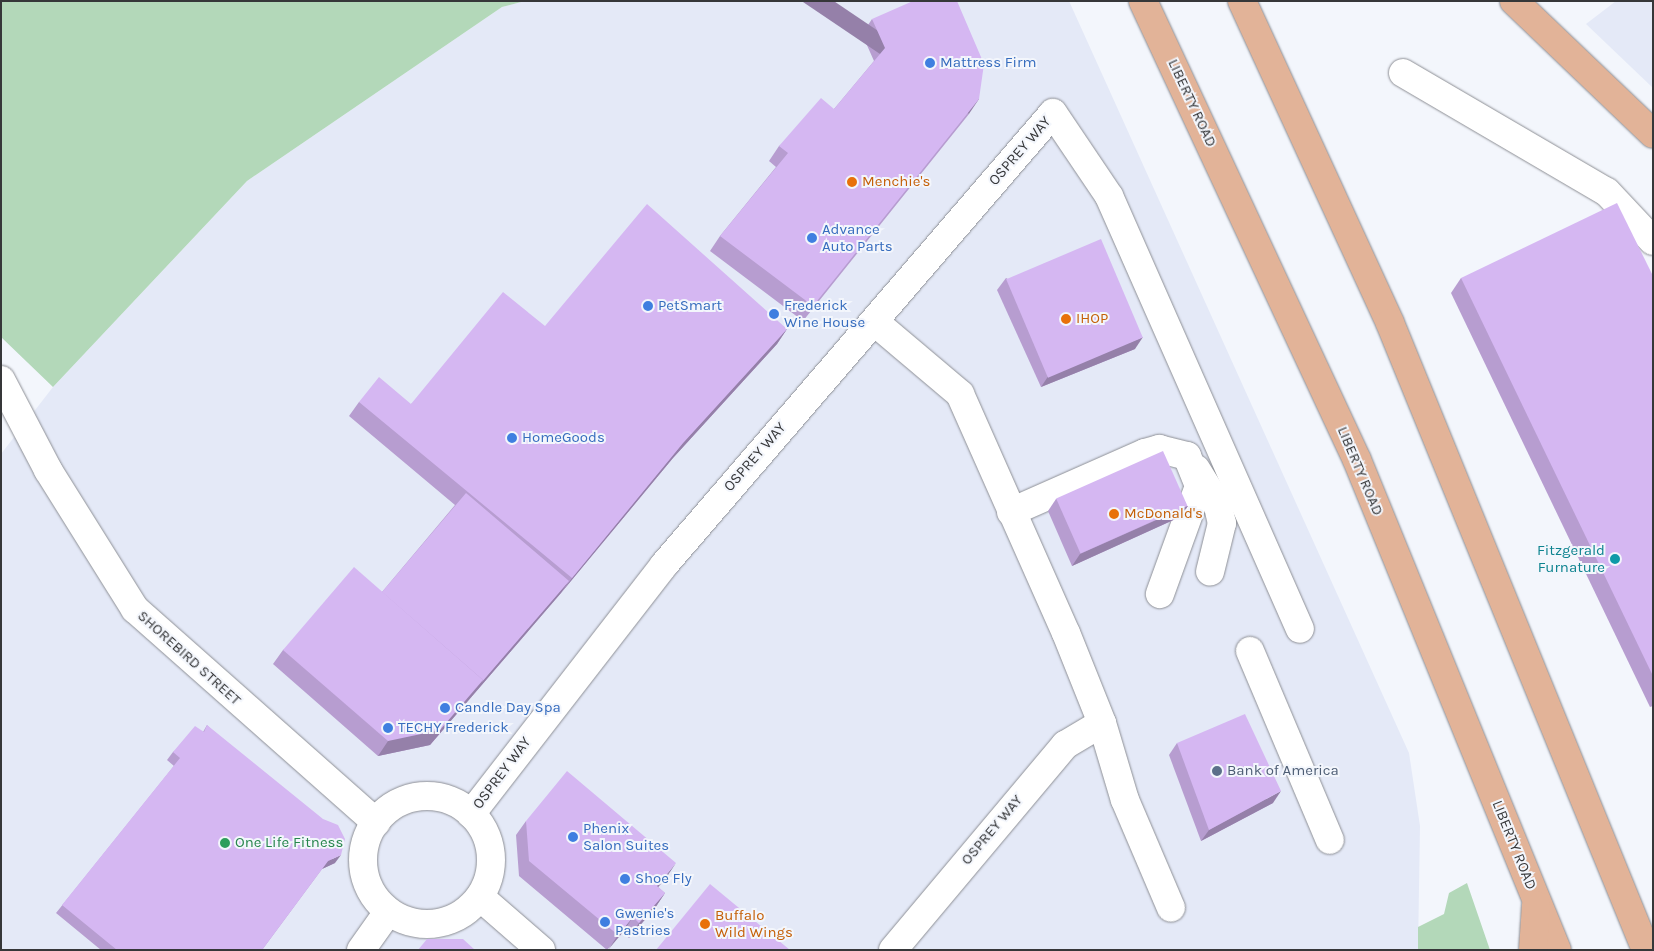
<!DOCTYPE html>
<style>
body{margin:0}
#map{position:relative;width:1654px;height:951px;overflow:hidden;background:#f3f6fc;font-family:Karla,sans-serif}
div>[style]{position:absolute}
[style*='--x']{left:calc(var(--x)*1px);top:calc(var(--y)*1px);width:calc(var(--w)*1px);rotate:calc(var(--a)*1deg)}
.built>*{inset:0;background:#e4e9f7}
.green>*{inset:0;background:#b3d8b9}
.roads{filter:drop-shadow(0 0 1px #8d8f95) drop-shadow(0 0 1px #8d8f95)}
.minor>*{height:28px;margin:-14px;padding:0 14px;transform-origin:14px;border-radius:14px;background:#fff}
.minor>.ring{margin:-14px;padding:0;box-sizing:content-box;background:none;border:28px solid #fff;border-radius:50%}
.major>*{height:28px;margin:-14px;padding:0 14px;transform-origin:14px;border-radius:14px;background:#e2b398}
.wall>*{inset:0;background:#b79dd0}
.shaded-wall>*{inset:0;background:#9580a9;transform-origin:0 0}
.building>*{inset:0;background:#d5b7f2;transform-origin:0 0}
.dots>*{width:14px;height:14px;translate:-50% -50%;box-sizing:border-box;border:2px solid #f3f6fc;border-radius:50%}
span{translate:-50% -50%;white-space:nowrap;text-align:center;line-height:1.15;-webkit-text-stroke:4px #f3f6fc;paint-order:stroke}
.shop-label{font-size:15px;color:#366cbe}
.left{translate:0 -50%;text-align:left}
.street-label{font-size:15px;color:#363739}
.food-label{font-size:15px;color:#c56008}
.culture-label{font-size:15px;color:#0d838f}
.right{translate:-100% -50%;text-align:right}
.service-label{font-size:15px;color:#4e5e75}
.leisure-label{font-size:15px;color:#27864d}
.frame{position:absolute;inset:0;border:2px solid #363739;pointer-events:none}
</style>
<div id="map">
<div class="built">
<i style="clip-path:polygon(525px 1px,1069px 1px,1409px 753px,1420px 826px,1418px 950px,1px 950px,1px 454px,53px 387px,247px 181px,502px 7px)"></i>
<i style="clip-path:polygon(1616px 1px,1653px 1px,1653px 88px,1586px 24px)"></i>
</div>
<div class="green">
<i style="clip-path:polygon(1px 1px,525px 1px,502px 7px,247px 181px,53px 387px,1px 337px)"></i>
<i style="clip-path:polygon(1467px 883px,1490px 950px,1418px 950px,1418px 927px,1444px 914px,1449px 893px)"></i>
</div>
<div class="roads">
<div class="minor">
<i style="--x:1403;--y:73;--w:236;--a:30.3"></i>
<i style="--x:1607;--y:192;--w:67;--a:46.8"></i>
<i style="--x:876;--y:323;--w:110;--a:40.2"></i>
<i style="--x:960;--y:394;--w:261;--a:66.1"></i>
<i style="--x:1066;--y:633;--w:97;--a:68.2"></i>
<i style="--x:1102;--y:723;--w:80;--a:73.4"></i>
<i style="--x:1125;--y:800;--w:117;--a:66.9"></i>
<i style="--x:1;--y:380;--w:102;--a:62.4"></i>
<i style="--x:48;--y:470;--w:164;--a:58"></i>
<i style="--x:135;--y:609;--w:322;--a:41.5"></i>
<i style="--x:1196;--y:469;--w:39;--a:58"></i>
<i style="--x:1217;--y:502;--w:22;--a:77"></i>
<i style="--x:1222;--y:523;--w:50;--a:103.8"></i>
<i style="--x:1011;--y:512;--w:146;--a:-23.8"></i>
<i style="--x:1145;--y:453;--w:15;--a:-16"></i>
<i style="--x:1159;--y:449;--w:29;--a:14"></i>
<i style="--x:1187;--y:456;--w:32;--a:68"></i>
<i style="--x:1199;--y:486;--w:115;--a:109.9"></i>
<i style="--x:1250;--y:651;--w:205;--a:67.1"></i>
<i class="ring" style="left:363px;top:796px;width:100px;height:100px"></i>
<i style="--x:471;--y:814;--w:315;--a:-52.2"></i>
<i style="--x:664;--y:565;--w:596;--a:-49.28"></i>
<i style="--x:1053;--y:113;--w:100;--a:56"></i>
<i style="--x:1109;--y:196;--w:473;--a:66.2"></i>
<i style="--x:480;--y:897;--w:81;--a:41"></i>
<i style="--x:361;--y:950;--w:47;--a:-54.6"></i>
<i style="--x:893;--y:950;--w:268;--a:-50"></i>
<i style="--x:1065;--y:745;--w:43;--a:-30.7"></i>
</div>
<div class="major">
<i style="--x:1143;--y:1;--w:506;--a:65"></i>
<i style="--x:1357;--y:460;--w:529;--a:67.8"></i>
<i style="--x:1242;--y:1;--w:354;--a:65.3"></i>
<i style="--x:1390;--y:323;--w:677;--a:67.79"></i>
<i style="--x:1514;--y:1;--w:192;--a:43.7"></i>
<i style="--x:1533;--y:950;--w:45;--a:-86.2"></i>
</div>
</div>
<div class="wall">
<i style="clip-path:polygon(872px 19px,969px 114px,803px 321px,710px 251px,720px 236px,776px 167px,769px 161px,779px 146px,834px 109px,874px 61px,862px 34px)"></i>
<i style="clip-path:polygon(1653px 276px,1653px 706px,1650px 707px,1451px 293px,1461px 278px)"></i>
<i style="clip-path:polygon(1006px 278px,1135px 349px,1041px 387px,997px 290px)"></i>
<i style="clip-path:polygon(545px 326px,787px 329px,777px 344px,673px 458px,561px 593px,430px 745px,378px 756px,273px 664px,283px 650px,382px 592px,455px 505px,349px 416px,359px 402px,411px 404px)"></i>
<i style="clip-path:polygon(1056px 499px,1188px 506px,1180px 517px,1072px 566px,1048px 511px)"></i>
<i style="clip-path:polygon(207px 725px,335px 863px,322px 869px,262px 950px,101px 950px,56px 913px,174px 766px,167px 760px,173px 752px,203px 732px)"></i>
<i style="clip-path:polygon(1177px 743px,1273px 803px,1201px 841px,1169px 755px)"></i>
<i style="clip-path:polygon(526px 821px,666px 878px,658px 887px,665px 893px,655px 908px,629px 938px,623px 932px,607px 950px,519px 876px,516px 835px)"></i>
</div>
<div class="shaded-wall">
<i style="left:979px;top:99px;width:18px;height:265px;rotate:124deg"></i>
<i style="clip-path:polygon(787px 329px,777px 344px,673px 458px,561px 593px,572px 578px,683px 443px)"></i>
<i style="clip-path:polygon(1143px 337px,1135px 349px,1041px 387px,1049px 375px)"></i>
<i style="clip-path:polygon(1188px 506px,1180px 517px,1072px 566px,1080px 554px)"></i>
<i style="clip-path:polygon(569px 581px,561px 593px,430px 745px,378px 756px,388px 741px,483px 680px)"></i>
<i style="clip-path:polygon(1281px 791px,1273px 803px,1201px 841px,1209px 830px)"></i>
<i style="clip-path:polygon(341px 855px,335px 863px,322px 869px,328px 861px)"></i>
<i style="clip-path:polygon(676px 863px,666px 878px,646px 901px,657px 886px)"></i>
<i style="clip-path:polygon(665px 893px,655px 908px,629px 938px,639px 923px)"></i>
<i style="clip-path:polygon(633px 917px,623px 932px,608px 950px,618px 935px)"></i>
</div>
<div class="building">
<i style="clip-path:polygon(913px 1px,957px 1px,984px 64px,979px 99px,813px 306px,720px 236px,788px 153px,779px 146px,821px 98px,834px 109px,885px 48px,872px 19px)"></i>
<i style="clip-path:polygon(1617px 203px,1653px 276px,1653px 676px,1461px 278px)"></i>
<i style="clip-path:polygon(647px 204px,787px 329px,683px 443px,572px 578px,359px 402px,379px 377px,411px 404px,503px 292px,545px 326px)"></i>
<i style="left:1101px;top:239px;width:107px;height:103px;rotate:67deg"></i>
<i style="left:1163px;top:451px;width:60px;height:117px;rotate:66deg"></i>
<i style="clip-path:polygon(466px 493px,569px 581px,481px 683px,483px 680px,382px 592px)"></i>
<i style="clip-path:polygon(354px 567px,483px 680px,440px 730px,388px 741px,283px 650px)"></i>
<i style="clip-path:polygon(1245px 714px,1281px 791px,1209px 830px,1177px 743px)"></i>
<i style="clip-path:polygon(207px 725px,323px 819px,338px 825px,345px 839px,341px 855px,328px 861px,262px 950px,117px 950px,62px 905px,180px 758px,173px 752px,195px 726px,204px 732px)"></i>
<i style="clip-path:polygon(567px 771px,676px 863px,657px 886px,665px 893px,639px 923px,633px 917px,618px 935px,529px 861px,526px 821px)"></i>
<i style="clip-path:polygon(710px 884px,790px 950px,656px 950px)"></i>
<i style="clip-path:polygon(427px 939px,463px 939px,475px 950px,418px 950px)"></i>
</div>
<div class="dots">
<i style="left:930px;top:63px;background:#3f7fe0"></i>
<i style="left:852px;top:182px;background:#e8710a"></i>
<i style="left:812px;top:238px;background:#3f7fe0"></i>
<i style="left:648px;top:306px;background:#3f7fe0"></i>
<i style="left:774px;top:314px;background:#3f7fe0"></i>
<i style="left:1066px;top:319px;background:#e8710a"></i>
<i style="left:512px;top:438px;background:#3f7fe0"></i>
<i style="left:1114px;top:514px;background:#e8710a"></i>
<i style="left:1615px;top:559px;background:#0f9aa8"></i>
<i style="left:445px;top:708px;background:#3f7fe0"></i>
<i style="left:388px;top:728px;background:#3f7fe0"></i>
<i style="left:1217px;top:771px;background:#5c6f8a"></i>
<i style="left:573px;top:837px;background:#3f7fe0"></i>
<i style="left:225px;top:843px;background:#2e9e5b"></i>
<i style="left:625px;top:879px;background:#3f7fe0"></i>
<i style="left:605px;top:922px;background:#3f7fe0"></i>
<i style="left:705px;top:924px;background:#e8710a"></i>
</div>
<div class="shop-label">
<span class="left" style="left:940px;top:63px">Mattress Firm</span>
<span class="left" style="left:822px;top:238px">Advance<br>Auto Parts</span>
<span class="left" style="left:784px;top:314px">Frederick<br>Wine House</span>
<span class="left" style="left:658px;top:306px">PetSmart</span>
<span class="left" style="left:522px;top:438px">HomeGoods</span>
<span class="left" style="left:455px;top:708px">Candle Day Spa</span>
<span class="left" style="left:398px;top:728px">TECHY Frederick</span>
<span class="left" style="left:583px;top:837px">Phenix<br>Salon Suites</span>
<span class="left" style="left:635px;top:879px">Shoe Fly</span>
<span class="left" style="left:615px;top:922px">Gwenie's<br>Pastries</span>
</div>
<div class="street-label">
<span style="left:1192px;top:103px;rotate:65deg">LIBERTY ROAD</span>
<span style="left:1020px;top:151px;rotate:-49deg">OSPREY WAY</span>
<span style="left:755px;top:457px;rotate:-49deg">OSPREY WAY</span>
<span style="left:1360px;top:471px;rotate:67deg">LIBERTY ROAD</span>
<span style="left:189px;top:658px;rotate:42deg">SHOREBIRD STREET</span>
<span style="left:502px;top:773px;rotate:-53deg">OSPREY WAY</span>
<span style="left:992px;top:830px;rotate:-50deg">OSPREY WAY</span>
<span style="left:1514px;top:845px;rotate:68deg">LIBERTY ROAD</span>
</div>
<div class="food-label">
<span class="left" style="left:862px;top:182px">Menchie's</span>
<span class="left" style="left:1076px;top:319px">IHOP</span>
<span class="left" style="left:1124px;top:514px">McDonald's</span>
<span class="left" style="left:715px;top:924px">Buffalo<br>Wild Wings</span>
</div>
<div class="culture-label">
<span class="right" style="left:1605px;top:559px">Fitzgerald<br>Furnature</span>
</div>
<div class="service-label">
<span class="left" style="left:1227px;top:771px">Bank of America</span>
</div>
<div class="leisure-label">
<span class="left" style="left:235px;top:843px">One Life Fitness</span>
</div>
<div class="frame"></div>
</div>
